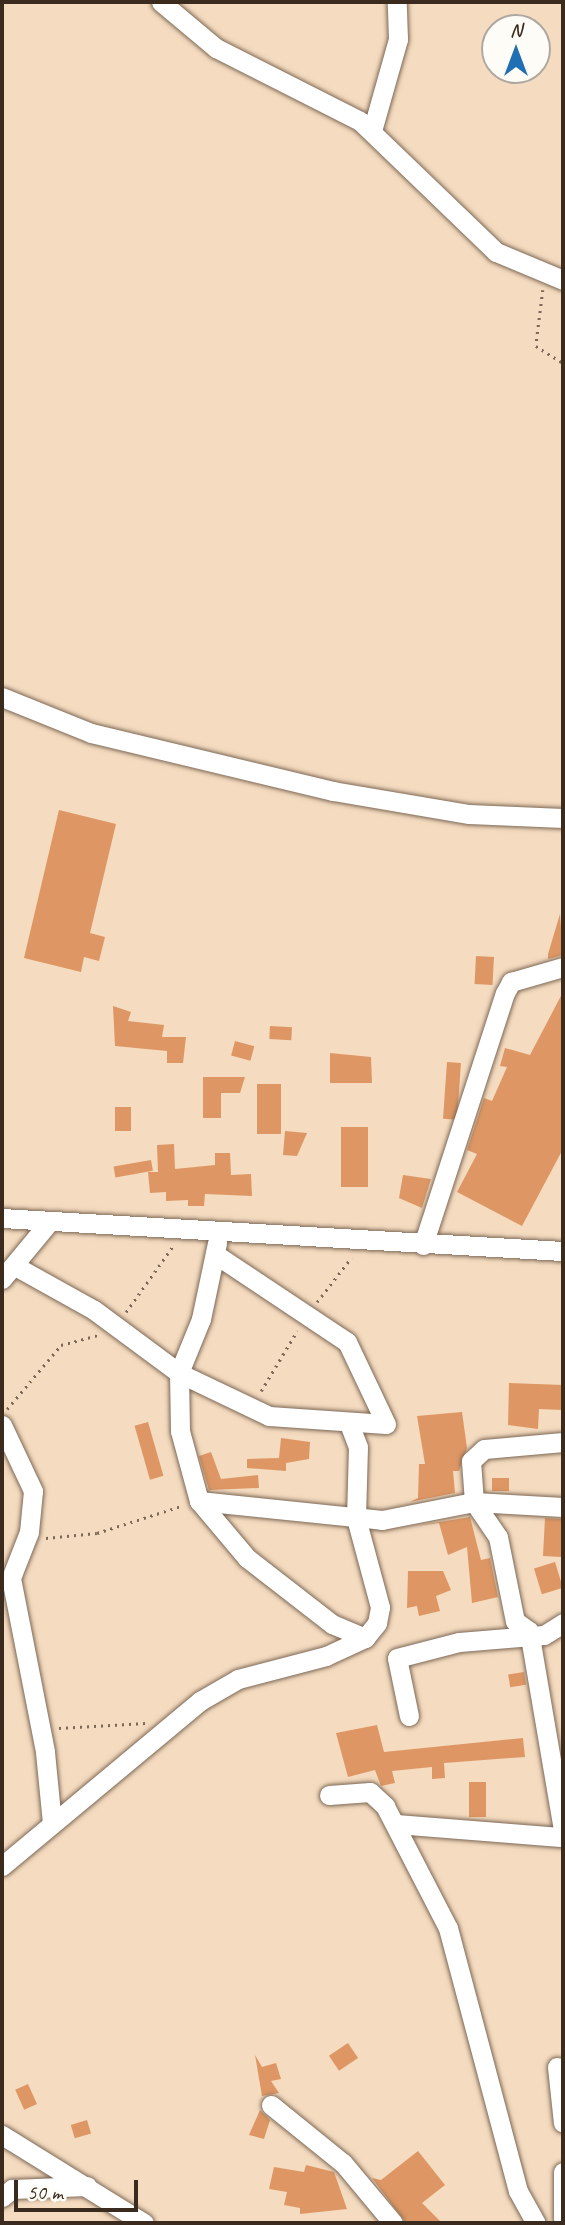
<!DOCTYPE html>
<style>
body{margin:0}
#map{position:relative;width:565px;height:2225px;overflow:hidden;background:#f5dbbf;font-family:Caveat,sans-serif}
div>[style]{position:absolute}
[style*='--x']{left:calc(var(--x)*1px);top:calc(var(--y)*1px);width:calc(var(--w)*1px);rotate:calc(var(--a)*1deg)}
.building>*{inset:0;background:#de9764;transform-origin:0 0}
.path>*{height:2.5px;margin-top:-1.25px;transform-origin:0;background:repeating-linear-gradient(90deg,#7c6856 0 2px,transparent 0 7px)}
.roads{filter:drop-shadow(0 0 2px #7c6856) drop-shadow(0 0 2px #7c6856)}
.minor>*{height:19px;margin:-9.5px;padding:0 9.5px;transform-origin:9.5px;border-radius:9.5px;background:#fff}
span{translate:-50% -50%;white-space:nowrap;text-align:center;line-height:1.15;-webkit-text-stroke:6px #fdfcf7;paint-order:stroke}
.frame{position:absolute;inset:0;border:4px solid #3b2a1e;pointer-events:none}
.north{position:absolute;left:481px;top:14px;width:70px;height:70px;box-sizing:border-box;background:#fdfcf7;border:2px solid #afa8a0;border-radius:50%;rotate:0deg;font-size:19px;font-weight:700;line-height:28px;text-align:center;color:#3b2a1e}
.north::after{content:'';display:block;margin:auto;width:24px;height:32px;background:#1f6fb2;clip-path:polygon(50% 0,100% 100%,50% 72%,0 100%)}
.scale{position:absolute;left:14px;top:2180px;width:124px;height:32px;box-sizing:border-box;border:4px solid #3b2a1e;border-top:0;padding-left:9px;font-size:21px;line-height:24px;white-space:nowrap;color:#3b2a1e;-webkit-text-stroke:5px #fdfcf7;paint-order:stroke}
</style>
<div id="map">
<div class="building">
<i style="clip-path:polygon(59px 810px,116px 824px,90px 933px,105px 937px,99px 961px,84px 957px,81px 972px,24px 958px)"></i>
<i style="clip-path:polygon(560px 914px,563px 955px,548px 959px,548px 954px)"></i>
<i style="left:476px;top:956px;width:18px;height:28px;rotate:3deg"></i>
<i style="clip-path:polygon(563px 992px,563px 1149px,522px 1226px,457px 1192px,477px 1154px,467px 1150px,484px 1098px,492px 1101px,507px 1067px,500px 1066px,505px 1048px,530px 1055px)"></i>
<i style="clip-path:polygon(113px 1006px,131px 1012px,128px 1021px,164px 1025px,162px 1037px,186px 1037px,183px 1063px,167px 1063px,167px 1051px,115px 1046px)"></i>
<i style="left:270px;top:1026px;width:22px;height:13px;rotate:3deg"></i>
<i style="left:235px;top:1041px;width:20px;height:15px;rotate:15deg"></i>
<i style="clip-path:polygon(330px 1053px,371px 1057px,372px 1083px,330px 1083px)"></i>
<i style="left:447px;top:1062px;width:14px;height:57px;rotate:4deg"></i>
<i style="clip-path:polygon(203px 1077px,245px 1077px,240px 1093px,221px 1093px,221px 1118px,203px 1118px)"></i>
<i style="left:257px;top:1084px;width:24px;height:50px"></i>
<i style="left:115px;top:1107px;width:16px;height:24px"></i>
<i style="left:341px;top:1127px;width:27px;height:60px"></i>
<i style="clip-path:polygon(285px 1131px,307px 1133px,297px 1156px,283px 1155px)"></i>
<i style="clip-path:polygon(174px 1144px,175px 1169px,215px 1165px,215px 1153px,230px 1153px,231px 1175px,251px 1174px,252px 1196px,205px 1194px,204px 1206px,188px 1206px,188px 1200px,166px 1201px,166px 1192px,150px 1193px,148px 1172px,158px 1172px,157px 1145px)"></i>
<i style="left:151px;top:1160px;width:11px;height:38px;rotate:80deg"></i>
<i style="clip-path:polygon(403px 1175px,431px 1179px,422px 1208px,399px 1198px)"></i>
<i style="clip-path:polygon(509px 1383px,563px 1385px,563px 1410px,539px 1409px,538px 1429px,508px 1425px)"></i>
<i style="clip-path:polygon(462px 1412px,467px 1448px,459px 1471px,453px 1471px,455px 1493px,410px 1502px,418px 1498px,419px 1464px,425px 1464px,417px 1416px)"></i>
<i style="left:148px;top:1422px;width:56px;height:14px;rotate:74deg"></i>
<i style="clip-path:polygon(281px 1438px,310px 1442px,309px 1459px,286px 1463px,286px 1471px,247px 1468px,247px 1459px,279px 1458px)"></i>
<i style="clip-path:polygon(211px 1452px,221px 1479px,258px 1475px,259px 1488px,209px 1490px,199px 1456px)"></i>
<i style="left:492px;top:1478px;width:17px;height:13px"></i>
<i style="clip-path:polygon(470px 1517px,481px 1560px,490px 1558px,498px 1597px,472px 1603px,467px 1547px,448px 1555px,439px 1523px,415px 1526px)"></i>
<i style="left:545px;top:1518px;width:18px;height:38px;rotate:3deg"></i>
<i style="left:555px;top:1562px;width:27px;height:22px;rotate:73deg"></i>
<i style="clip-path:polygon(408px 1571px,443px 1571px,451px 1590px,436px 1596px,440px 1611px,419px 1616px,417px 1606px,407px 1608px)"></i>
<i style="left:524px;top:1672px;width:13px;height:16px;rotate:81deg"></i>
<i style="clip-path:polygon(377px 1725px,384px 1752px,523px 1738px,525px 1757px,444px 1763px,445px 1778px,432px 1779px,432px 1767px,392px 1771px,395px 1783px,381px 1786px,375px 1770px,348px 1777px,336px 1733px)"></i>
<i style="left:469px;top:1782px;width:17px;height:35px"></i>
<i style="left:348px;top:2043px;width:18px;height:23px;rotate:56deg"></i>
<i style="clip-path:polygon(255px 2055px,262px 2067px,276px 2063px,281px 2079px,271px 2081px,279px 2093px,262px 2096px)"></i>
<i style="left:28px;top:2084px;width:22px;height:14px;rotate:66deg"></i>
<i style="clip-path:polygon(260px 2110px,270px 2120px,264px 2139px,249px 2135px)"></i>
<i style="left:87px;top:2120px;width:14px;height:17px;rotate:73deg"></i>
<i style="clip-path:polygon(418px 2151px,445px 2185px,422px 2203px,442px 2223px,406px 2223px,372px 2178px,381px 2180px)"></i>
<i style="clip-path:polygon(306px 2165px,334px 2172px,347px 2209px,300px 2214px,300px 2208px,284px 2205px,287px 2192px,269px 2189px,274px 2167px,304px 2172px)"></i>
</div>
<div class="path">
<i style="--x:543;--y:290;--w:56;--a:97.1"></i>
<i style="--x:536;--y:346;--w:32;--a:32"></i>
<i style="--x:317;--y:1302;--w:56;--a:-52.3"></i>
<i style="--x:126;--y:1312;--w:81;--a:-54.5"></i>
<i style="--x:261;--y:1391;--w:70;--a:-59"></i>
<i style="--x:7;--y:1409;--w:84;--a:-49.8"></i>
<i style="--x:61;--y:1345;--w:38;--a:-15"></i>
<i style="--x:46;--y:1538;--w:51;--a:-5.6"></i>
<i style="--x:97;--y:1533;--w:88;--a:-17.8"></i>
<i style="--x:59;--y:1728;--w:87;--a:-3.3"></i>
</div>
<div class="roads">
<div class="minor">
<i style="--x:161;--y:2;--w:72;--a:39.9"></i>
<i style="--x:216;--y:48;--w:161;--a:26.9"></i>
<i style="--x:360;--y:121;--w:189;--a:43.9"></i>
<i style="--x:496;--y:252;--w:73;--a:22.7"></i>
<i style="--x:372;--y:131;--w:96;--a:-74.2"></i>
<i style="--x:398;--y:39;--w:37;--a:-92"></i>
<i style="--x:2;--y:697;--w:96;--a:22"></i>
<i style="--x:91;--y:733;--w:249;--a:13.5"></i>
<i style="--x:333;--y:791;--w:138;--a:9.6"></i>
<i style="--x:469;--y:814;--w:94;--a:2.4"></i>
<i style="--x:2;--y:1218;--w:562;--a:3.37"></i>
<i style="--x:217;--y:1243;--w:78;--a:101.9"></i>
<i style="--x:201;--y:1319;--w:58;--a:112.2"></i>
<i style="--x:179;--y:1373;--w:58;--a:89"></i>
<i style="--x:180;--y:1431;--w:73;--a:74.8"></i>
<i style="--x:199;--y:1501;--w:75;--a:49.9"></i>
<i style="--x:247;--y:1558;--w:108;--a:37.8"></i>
<i style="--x:332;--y:1624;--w:36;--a:23"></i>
<i style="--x:423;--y:1245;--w:265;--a:-72"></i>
<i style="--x:505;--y:993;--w:13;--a:-61"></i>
<i style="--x:511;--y:982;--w:54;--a:-16.1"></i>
<i style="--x:15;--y:1266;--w:90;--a:29.1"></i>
<i style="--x:94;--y:1310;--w:106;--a:36.5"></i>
<i style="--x:179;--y:1373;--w:100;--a:25.5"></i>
<i style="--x:269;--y:1416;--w:117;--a:3.9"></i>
<i style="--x:386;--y:1424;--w:91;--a:-115.4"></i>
<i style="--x:347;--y:1342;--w:159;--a:-146.3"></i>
<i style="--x:2;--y:1279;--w:75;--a:-50.4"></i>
<i style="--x:2;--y:1425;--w:73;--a:64.8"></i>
<i style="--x:33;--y:1491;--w:41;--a:95.6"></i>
<i style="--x:29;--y:1532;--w:49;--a:111.4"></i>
<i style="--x:11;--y:1578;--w:177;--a:78.9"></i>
<i style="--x:45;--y:1752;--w:71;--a:84.4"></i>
<i style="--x:563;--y:1442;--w:79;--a:174.9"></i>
<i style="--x:484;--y:1449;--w:18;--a:137"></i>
<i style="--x:471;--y:1461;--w:41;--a:85.8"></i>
<i style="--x:474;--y:1502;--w:42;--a:55.6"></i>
<i style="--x:498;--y:1537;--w:86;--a:78.6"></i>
<i style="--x:515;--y:1621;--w:17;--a:36"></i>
<i style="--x:529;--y:1631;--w:201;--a:80.3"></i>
<i style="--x:199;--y:1501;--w:184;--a:5.9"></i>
<i style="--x:382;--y:1520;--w:94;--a:-11.1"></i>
<i style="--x:474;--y:1502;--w:89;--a:3.2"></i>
<i style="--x:409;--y:1716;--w:59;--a:-101.7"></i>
<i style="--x:397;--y:1658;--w:64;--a:-14.5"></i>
<i style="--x:459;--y:1642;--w:85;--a:-4.7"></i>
<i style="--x:544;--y:1635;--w:22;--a:-32"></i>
<i style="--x:329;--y:1795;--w:41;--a:-4.2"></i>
<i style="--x:370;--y:1792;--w:21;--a:43"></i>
<i style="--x:385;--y:1806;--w:137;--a:62.7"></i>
<i style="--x:448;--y:1928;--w:272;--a:75.1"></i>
<i style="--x:518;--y:2191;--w:37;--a:61"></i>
<i style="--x:396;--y:1824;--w:168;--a:4.5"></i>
<i style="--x:2;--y:1866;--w:258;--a:-39.8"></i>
<i style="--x:200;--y:1701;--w:44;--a:-30.1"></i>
<i style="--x:238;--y:1679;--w:91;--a:-14.6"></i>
<i style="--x:326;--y:1656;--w:43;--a:-24.8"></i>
<i style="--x:365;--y:1638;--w:19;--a:-51"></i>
<i style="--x:377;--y:1623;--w:16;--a:-79"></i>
<i style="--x:380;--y:1607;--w:92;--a:-105.1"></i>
<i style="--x:356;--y:1518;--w:71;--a:-88.4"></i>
<i style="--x:358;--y:1447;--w:22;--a:-111"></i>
<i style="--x:557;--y:2067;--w:56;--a:83.9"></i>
<i style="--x:271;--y:2105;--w:92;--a:38.9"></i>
<i style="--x:343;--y:2163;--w:78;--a:50.2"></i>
<i style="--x:2;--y:2135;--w:167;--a:31.8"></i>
<i style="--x:563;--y:2172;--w:47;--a:90"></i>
<i style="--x:2;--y:2197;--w:13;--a:-39"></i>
<i style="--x:12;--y:2189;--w:75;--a:-2.3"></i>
</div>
</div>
<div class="frame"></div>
<div class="north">N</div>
<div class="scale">50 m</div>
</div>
